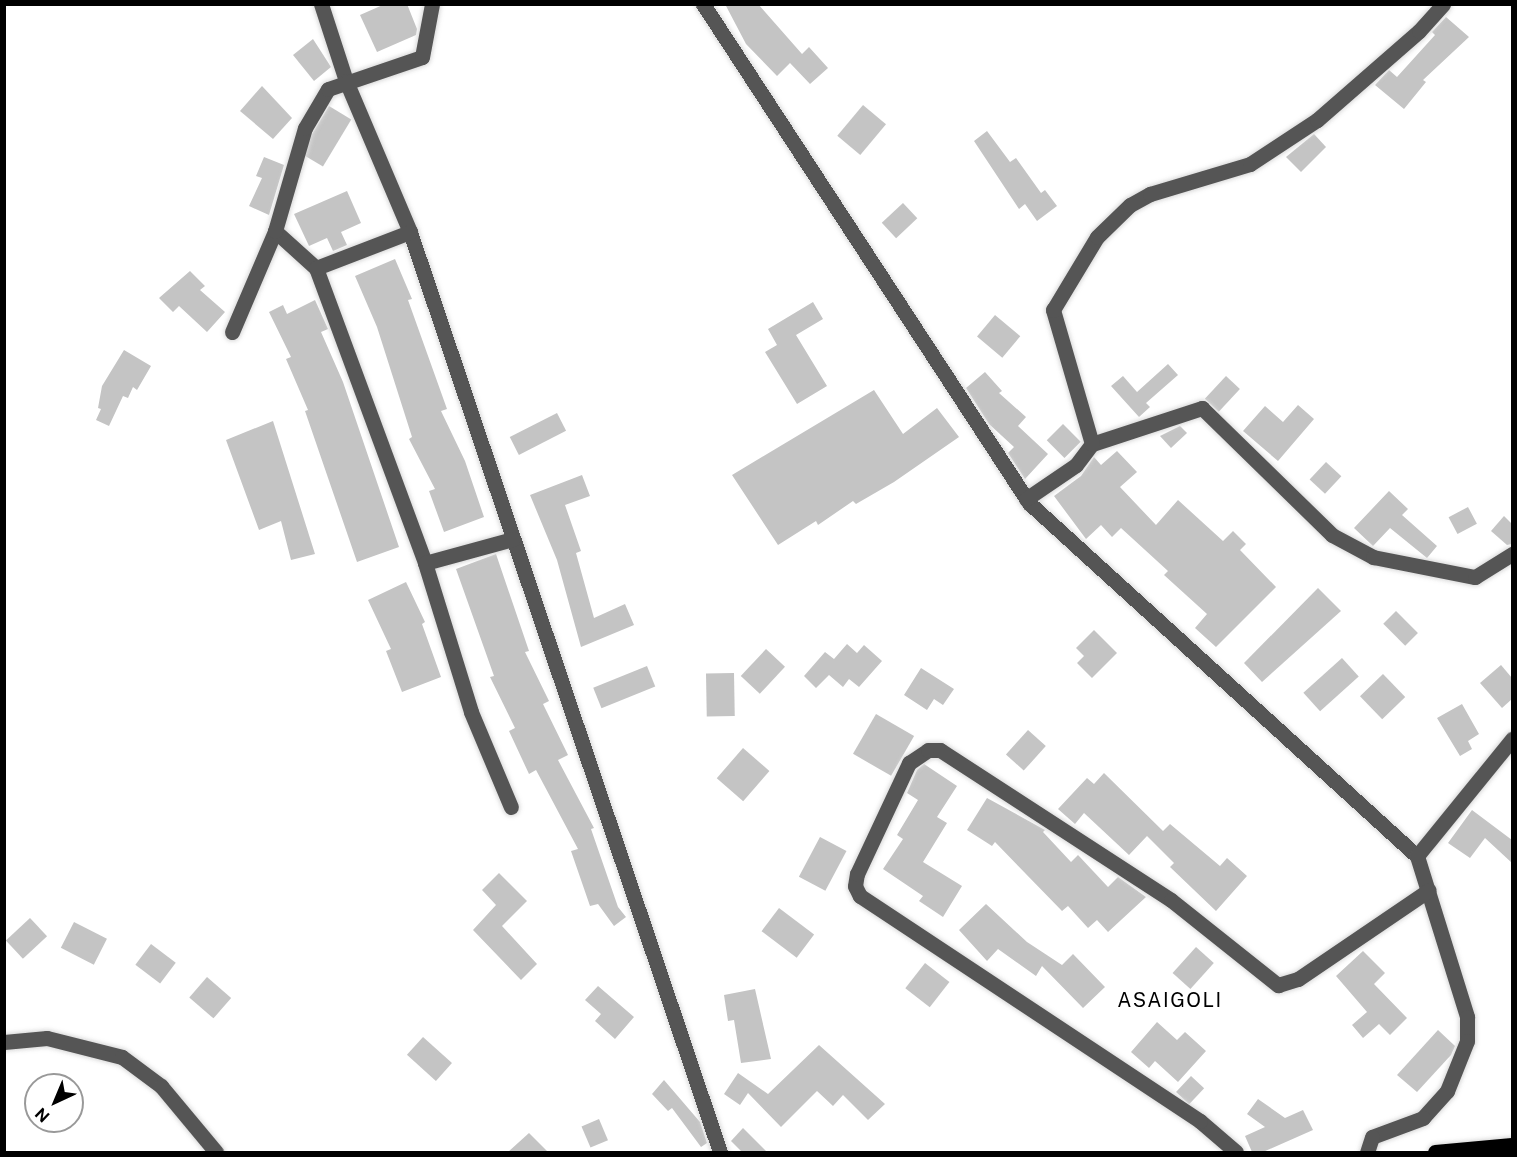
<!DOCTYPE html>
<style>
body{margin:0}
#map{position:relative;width:1517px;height:1157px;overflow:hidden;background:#fff;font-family:"Public Sans",sans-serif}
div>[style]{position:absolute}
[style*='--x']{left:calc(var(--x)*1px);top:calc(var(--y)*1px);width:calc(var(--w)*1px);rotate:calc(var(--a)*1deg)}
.building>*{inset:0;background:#c4c4c4;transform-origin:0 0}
.roads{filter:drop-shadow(0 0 2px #dbdbdb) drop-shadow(0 0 2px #dbdbdb)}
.minor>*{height:15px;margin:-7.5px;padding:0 7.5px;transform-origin:7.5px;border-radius:7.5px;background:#555}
.major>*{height:15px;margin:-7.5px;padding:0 7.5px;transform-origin:7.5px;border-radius:7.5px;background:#000}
span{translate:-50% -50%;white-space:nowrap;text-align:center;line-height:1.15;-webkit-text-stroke:5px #fff;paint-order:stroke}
.quarter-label{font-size:20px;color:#000;letter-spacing:1.5px}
.frame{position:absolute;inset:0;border:6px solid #000;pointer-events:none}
.north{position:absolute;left:24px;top:1073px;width:60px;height:60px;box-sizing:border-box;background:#fff;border:2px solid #999;border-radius:50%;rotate:224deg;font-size:16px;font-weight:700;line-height:24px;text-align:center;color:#000}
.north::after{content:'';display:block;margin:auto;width:21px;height:27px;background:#000;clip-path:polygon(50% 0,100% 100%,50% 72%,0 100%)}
</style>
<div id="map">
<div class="building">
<i style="clip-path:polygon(385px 4px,407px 4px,417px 29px,416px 35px,377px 52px,360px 15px)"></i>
<i style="clip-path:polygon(725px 4px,758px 4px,802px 54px,809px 47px,828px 68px,810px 84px,790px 63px,777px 76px,746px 44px)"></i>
<i style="clip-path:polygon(1446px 17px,1469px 37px,1423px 80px,1426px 82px,1404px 109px,1375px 85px,1389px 70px,1397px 77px,1435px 35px,1432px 32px)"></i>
<i style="clip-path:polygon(313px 39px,331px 67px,314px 81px,293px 55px)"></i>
<i style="clip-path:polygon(262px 86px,292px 118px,273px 139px,240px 111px)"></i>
<i style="left:863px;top:105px;width:30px;height:40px;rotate:40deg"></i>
<i style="left:329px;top:106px;width:26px;height:55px;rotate:31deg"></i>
<i style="clip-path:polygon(987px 131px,1010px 162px,1016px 158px,1041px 193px,1045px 190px,1057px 206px,1037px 221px,1025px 204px,1019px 209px,974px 141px)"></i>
<i style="clip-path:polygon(1314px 134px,1326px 147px,1301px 172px,1286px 157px)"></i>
<i style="clip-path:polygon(264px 157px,284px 165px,269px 215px,249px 206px,262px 178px,256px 176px)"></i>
<i style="clip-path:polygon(347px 191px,361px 223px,341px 232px,347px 245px,333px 251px,327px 238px,309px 246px,294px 214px)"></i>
<i style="left:903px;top:203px;width:21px;height:29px;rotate:47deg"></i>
<i style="clip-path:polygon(395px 259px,412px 299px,408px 300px,447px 409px,441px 411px,465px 461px,484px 517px,444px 532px,429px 491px,435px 489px,409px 439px,412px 437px,377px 327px,355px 276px)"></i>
<i style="clip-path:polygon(190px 271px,205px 286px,200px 290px,225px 312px,207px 332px,179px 306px,173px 312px,159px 298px)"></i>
<i style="clip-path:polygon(315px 300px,328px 329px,321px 332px,343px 382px,399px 547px,357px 562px,305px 411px,308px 410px,286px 359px,291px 357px,269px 312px,283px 305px,287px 314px)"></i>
<i style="clip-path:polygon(813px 302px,823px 319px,796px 335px,827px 386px,797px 404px,765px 352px,777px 345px,768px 329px)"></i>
<i style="left:995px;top:315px;width:33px;height:28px;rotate:40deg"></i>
<i style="clip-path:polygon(124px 350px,151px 366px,137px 390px,133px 387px,128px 398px,123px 396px,109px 426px,96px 420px,101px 409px,98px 408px,102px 386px)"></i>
<i style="clip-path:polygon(1168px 364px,1178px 375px,1146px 403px,1150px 407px,1139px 417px,1111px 386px,1123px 376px,1137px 392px)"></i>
<i style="clip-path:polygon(985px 372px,1002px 391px,999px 393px,1026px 417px,1018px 426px,1048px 454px,1025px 479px,1008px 453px,1014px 447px,989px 424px,966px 388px)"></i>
<i style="left:1226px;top:376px;width:19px;height:31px;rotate:43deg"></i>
<i style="clip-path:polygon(874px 390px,903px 434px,937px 408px,959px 437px,894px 482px,856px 504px,853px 501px,818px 525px,816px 521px,778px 545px,732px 475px)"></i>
<i style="clip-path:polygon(1298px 405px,1314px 419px,1278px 461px,1243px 431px,1265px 406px,1283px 422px)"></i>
<i style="left:557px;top:413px;width:20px;height:53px;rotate:63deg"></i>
<i style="clip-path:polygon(273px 421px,315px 554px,291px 560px,281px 521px,259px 530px,226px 440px)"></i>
<i style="left:1063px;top:424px;width:25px;height:23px;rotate:45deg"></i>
<i style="clip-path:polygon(1180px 426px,1187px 433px,1171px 448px,1160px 436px)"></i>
<i style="clip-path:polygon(1117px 451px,1137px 472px,1120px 487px,1156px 525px,1178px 500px,1223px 541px,1233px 531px,1246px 544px,1240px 550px,1276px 587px,1216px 647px,1195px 628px,1207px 614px,1164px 575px,1168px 571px,1121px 528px,1112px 537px,1101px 525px,1086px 539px,1054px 496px,1081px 476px,1094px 457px,1101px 465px)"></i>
<i style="left:1326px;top:462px;width:21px;height:24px;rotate:43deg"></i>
<i style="clip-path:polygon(582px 475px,590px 496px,565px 505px,581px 551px,576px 553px,594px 618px,625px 604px,634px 625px,581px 647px,557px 560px,530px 495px)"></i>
<i style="clip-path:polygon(1389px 491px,1408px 509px,1402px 515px,1437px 546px,1427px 558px,1390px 528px,1373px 546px,1354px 528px)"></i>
<i style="left:1468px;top:507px;width:19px;height:22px;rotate:62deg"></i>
<i style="clip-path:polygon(1504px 516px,1512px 524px,1512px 544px,1507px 545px,1491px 531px)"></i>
<i style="clip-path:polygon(496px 554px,529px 651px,525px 652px,549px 701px,543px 704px,568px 755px,558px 760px,594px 828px,591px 829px,618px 907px,626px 917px,614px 926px,598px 904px,590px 906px,571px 851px,578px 849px,536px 770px,529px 774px,509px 731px,515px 728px,490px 677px,494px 676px,456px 569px)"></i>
<i style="clip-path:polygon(406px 582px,425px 622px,422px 624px,441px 677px,402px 692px,386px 651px,391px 649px,368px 600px)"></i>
<i style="clip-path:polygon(1318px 588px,1341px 611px,1262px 682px,1244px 663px)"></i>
<i style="left:1396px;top:611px;width:31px;height:18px;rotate:45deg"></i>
<i style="clip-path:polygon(1094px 630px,1117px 653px,1092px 678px,1077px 663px,1084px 656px,1076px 648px)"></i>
<i style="clip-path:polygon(847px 644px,857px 653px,864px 645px,882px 661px,859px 687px,849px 679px,843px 687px,829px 675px,816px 688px,804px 676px,825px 652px,834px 659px)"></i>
<i style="left:766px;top:649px;width:26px;height:37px;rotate:43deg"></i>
<i style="left:1342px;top:658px;width:25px;height:52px;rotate:48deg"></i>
<i style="clip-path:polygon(1501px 665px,1512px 678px,1512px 699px,1502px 708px,1480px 683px)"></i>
<i style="left:647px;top:666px;width:22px;height:58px;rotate:68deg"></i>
<i style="clip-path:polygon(921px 668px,954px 689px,943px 705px,934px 699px,927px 710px,904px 695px)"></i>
<i style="left:734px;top:673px;width:43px;height:28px;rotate:89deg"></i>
<i style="left:1383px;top:674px;width:32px;height:32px;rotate:46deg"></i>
<i style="clip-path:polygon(1462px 704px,1479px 734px,1468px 741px,1472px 749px,1460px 756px,1437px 718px)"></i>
<i style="left:876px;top:714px;width:44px;height:46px;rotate:30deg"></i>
<i style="left:1028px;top:730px;width:24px;height:33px;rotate:42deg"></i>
<i style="left:743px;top:748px;width:35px;height:40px;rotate:41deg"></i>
<i style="clip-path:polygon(924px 764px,957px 786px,937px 817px,947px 823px,923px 862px,962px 886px,943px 917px,919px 901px,923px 896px,883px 869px,903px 839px,897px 835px,918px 800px,907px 793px,917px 770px)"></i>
<i style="clip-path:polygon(1104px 773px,1163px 831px,1170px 824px,1220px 866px,1227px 858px,1247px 876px,1216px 911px,1170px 867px,1174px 863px,1147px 836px,1129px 855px,1084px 813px,1075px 824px,1058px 809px,1087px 778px,1094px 784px)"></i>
<i style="clip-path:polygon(987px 798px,1045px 830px,1043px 832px,1071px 862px,1078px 855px,1108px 887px,1118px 877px,1146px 897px,1108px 932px,1097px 920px,1088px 928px,1068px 906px,1062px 911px,995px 842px,992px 846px,967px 830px)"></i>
<i style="clip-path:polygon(1472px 810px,1512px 840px,1512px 863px,1485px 838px,1470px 858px,1448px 843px)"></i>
<i style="left:820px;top:837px;width:30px;height:45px;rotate:28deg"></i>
<i style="clip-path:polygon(499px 873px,527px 901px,502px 926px,537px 964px,521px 980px,473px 930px,496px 905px,482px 890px)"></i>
<i style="clip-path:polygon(986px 904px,1027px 942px,1062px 965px,1073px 954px,1105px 987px,1083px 1008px,1042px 966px,1036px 976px,998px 949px,987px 961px,959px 930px)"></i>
<i style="left:779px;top:908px;width:44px;height:29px;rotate:37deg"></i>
<i style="left:30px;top:918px;width:25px;height:33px;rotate:47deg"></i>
<i style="left:74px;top:922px;width:37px;height:29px;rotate:27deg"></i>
<i style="left:151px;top:944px;width:31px;height:26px;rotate:37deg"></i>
<i style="left:1196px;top:947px;width:24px;height:35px;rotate:42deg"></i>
<i style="clip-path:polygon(1363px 951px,1385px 973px,1374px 984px,1407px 1018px,1390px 1035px,1379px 1024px,1363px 1038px,1352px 1025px,1367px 1012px,1336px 976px)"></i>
<i style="left:925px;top:963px;width:31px;height:32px;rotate:38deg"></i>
<i style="left:207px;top:977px;width:32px;height:27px;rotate:41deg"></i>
<i style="clip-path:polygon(598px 986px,634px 1017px,615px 1039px,595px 1021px,601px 1014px,585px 1000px)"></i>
<i style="clip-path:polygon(755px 989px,771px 1059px,741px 1063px,734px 1020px,728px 1021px,724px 995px)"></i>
<i style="clip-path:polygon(1157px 1022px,1177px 1040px,1185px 1032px,1206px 1051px,1178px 1082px,1155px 1061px,1149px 1068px,1131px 1052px)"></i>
<i style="clip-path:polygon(1438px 1030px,1455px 1046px,1451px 1055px,1417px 1092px,1397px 1075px)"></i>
<i style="left:423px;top:1037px;width:39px;height:24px;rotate:42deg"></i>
<i style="clip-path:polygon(819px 1045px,885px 1104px,868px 1120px,843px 1095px,833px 1106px,817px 1091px,781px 1127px,748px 1093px,740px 1105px,724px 1094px,738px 1073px,768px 1094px)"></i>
<i style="left:1191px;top:1076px;width:18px;height:22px;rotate:43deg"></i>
<i style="clip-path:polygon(664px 1080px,700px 1122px,707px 1143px,701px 1147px,672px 1108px,668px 1111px,652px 1094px)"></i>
<i style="clip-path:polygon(1258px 1099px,1285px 1118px,1303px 1110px,1313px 1130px,1263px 1152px,1252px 1152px,1245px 1136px,1265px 1127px,1247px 1114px)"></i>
<i style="left:599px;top:1119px;width:23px;height:19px;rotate:67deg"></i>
<i style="clip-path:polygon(743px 1128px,767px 1152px,742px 1152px,731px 1141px)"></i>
<i style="clip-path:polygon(529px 1133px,548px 1152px,508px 1152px)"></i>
</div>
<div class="roads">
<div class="minor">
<i style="--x:321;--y:4;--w:81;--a:72"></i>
<i style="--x:346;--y:81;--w:164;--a:67"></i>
<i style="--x:410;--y:232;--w:971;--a:71.38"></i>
<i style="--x:703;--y:4;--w:596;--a:56.84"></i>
<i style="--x:1029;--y:503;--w:525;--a:42.3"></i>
<i style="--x:1417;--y:856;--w:169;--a:72.7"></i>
<i style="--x:1467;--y:1017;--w:24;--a:90"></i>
<i style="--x:1467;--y:1041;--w:54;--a:111.8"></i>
<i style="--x:1447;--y:1091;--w:36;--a:132"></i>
<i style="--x:1423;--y:1118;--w:54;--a:159.6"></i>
<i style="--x:1372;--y:1137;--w:16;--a:108"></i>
<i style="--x:275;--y:231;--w:55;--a:42.1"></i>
<i style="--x:316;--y:268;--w:314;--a:69.7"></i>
<i style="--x:425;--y:563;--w:156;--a:72.8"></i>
<i style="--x:471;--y:712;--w:103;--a:67.2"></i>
<i style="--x:316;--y:268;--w:101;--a:-21"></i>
<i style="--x:232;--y:332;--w:110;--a:-66.9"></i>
<i style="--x:275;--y:231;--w:107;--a:-73.8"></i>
<i style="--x:305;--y:128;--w:45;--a:-59.5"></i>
<i style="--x:328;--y:89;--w:99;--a:-18.8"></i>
<i style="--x:422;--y:57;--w:54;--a:-79.3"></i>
<i style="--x:1092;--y:444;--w:116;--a:-18.1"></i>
<i style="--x:1202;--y:408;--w:182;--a:44.3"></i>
<i style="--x:1332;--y:535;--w:47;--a:28.2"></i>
<i style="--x:1373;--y:557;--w:104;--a:11.1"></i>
<i style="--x:1475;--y:577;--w:44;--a:-31.9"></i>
<i style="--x:1026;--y:499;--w:60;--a:-34.2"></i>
<i style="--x:1076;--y:465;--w:26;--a:-53"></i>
<i style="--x:1092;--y:444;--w:140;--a:-106.2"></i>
<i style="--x:1053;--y:310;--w:85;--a:-58.9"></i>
<i style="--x:1097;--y:237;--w:46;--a:-44.1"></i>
<i style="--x:1130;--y:205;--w:23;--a:-29"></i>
<i style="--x:1150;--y:194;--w:104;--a:-16.7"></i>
<i style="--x:1250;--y:164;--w:80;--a:-33.3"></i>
<i style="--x:1317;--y:120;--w:135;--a:-41.1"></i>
<i style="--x:1419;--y:31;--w:36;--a:-48"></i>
<i style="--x:425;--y:563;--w:91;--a:-15.3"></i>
<i style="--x:1417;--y:856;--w:151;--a:-50.9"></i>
<i style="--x:4;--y:1042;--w:43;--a:-5.3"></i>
<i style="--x:47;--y:1038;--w:77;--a:14.2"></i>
<i style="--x:122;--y:1057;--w:49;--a:36.6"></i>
<i style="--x:161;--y:1086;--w:86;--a:50.2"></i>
<i style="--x:1236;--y:1152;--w:48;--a:-139.3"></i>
<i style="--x:1200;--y:1121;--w:408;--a:-146.5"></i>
<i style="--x:860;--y:896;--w:11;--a:-117"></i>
<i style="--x:855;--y:886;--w:12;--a:-81"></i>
<i style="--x:857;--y:874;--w:123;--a:-64.9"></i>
<i style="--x:909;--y:763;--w:23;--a:-34"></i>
<i style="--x:928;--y:750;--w:12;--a:0"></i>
<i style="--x:940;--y:750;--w:275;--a:33"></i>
<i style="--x:1171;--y:900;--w:137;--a:38.5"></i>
<i style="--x:1278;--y:985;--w:21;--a:-17"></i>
<i style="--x:1298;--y:979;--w:158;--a:-34.2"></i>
</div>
<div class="major">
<i style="--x:1435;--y:1152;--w:77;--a:-5.2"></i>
</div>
</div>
<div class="quarter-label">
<span style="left:1170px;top:1000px">ASAIGOLI</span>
</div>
<div class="frame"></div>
<div class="north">N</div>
</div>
